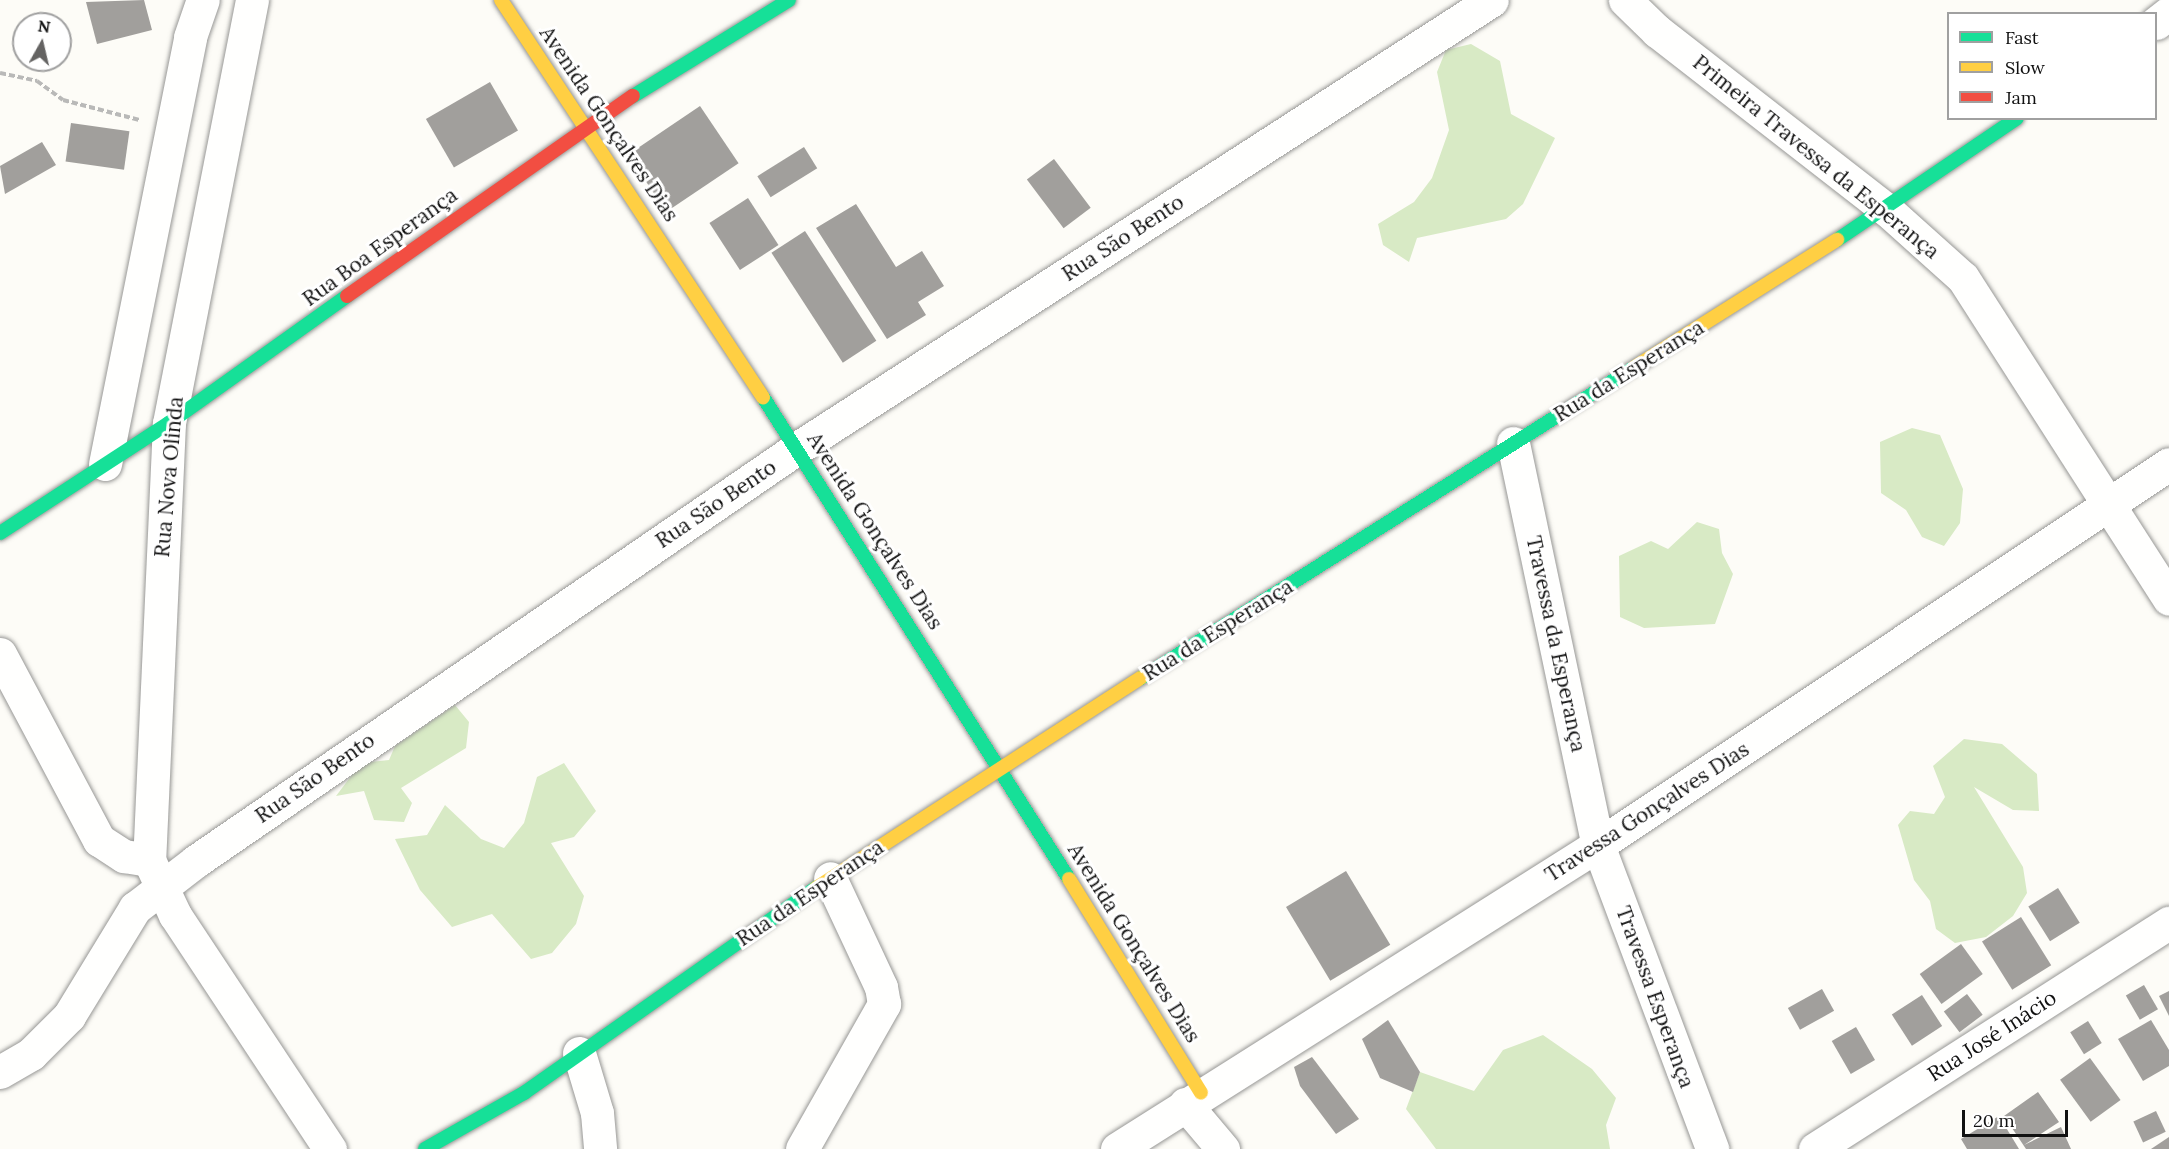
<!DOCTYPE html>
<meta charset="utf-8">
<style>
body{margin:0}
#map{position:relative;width:2169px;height:1149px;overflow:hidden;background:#fdfcf7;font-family:Lora,serif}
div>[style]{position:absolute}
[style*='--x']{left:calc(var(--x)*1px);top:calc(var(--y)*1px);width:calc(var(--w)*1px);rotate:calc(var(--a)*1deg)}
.forest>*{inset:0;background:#d8eac5}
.building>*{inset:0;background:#a19f9c;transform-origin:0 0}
.path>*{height:4px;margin-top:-2px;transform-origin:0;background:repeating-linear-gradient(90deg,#b9b9b8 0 6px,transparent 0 9px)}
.roads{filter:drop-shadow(0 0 2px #979795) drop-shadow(0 0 2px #979795)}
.street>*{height:33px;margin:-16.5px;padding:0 16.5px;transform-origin:16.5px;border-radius:16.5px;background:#fffffe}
.fast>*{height:14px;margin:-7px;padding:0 7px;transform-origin:7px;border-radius:7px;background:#16e098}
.slow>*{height:14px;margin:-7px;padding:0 7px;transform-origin:7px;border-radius:7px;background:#ffcf43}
.jam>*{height:14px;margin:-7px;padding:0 7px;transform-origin:7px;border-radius:7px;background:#f24e42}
span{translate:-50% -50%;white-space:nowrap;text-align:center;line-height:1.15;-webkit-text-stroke:6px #fff;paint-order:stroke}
.street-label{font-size:21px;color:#111}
.legend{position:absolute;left:1947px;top:12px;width:210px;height:108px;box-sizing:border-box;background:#fff;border:2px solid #a0a0a0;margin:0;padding:8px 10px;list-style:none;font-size:18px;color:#111}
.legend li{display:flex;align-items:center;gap:12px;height:30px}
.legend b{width:30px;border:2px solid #a0a0a0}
.north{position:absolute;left:12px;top:12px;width:60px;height:60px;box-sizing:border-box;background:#fff;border:2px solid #a0a0a0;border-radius:50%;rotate:8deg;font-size:16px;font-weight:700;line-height:24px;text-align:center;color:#111}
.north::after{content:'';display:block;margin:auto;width:21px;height:27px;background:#646362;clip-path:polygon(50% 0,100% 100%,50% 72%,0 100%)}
.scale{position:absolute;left:1962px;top:1110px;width:106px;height:27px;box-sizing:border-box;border:3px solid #111;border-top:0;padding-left:8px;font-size:18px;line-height:21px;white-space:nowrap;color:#111;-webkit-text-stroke:4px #fff;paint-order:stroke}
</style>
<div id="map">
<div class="forest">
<i style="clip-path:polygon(1471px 44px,1500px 61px,1511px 114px,1555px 138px,1523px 204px,1506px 219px,1417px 238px,1409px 262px,1383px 245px,1378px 224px,1414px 202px,1432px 178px,1449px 130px,1437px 72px,1446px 50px)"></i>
<i style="clip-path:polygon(1912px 428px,1940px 435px,1963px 489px,1960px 523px,1944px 546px,1922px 537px,1906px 510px,1881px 493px,1880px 442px)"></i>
<i style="clip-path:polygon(1697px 522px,1719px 529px,1722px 553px,1733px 574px,1715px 624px,1644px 628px,1620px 617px,1619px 556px,1651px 541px,1668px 549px)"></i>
<i style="clip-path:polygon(455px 705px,469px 722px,466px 748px,401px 788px,412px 803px,404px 822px,374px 820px,364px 791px,336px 796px,361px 763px,389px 760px,395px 746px)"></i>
<i style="clip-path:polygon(1964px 739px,2002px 744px,2037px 774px,2039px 811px,2013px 810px,1974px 787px,2023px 867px,2027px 893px,2013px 916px,1986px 937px,1955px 943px,1936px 929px,1930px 901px,1914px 880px,1898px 825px,1910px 811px,1934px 814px,1945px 797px,1933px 766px)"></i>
<i style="clip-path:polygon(564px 763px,596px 811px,574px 837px,551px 843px,584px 896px,576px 924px,552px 953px,531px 959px,492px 914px,452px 927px,420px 890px,395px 839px,427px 835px,445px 805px,481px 839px,504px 848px,524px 823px,537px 777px)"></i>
<i style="clip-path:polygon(1543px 1035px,1592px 1069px,1616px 1098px,1606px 1125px,1610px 1149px,1436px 1149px,1406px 1109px,1420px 1072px,1474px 1091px,1503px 1050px)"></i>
</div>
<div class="building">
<i style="clip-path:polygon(144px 0,152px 30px,97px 44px,86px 2px)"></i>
<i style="left:490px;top:82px;width:56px;height:74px;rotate:60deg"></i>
<i style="left:700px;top:106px;width:69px;height:87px;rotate:56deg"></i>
<i style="left:71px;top:123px;width:59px;height:39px;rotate:8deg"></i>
<i style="clip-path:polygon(42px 142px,56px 165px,5px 194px,0 166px)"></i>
<i style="left:804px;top:147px;width:25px;height:55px;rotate:58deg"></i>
<i style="left:1054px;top:159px;width:61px;height:34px;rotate:53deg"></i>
<i style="left:748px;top:198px;width:56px;height:46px;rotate:57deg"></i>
<i style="clip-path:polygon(856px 204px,896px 267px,922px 251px,944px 286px,918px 302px,926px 315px,887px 339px,816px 228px)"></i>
<i style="left:805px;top:231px;width:131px;height:40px;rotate:57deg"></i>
<i style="left:1346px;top:871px;width:86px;height:70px;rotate:59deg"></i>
<i style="left:2058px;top:888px;width:41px;height:35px;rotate:58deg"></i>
<i style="left:2021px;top:917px;width:57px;height:46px;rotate:58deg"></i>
<i style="left:1961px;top:944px;width:37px;height:51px;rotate:54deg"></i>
<i style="left:2144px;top:985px;width:28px;height:21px;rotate:60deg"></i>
<i style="left:1822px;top:989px;width:25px;height:39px;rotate:61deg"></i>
<i style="clip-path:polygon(2169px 991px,2169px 1016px,2159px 996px)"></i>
<i style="left:1967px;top:994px;width:26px;height:29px;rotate:53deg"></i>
<i style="left:1922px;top:995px;width:37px;height:36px;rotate:57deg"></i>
<i style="clip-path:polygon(1388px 1020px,1420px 1072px,1413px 1092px,1380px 1078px,1362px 1039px)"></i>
<i style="clip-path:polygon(2151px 1020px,2169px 1050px,2169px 1066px,2143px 1081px,2118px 1039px)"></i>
<i style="left:2088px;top:1021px;width:26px;height:21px;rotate:58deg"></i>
<i style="left:1856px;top:1027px;width:38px;height:28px;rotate:60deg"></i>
<i style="clip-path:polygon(1312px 1057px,1359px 1119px,1336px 1134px,1300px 1086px,1294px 1067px)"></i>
<i style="left:2090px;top:1058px;width:52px;height:37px;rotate:54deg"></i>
<i style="clip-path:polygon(2038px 1092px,2059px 1122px,2024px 1145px,2061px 1127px,2071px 1149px,2026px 1149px,2004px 1116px)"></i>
<i style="left:2156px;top:1111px;width:23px;height:25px;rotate:65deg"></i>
<i style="clip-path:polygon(1999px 1116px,2019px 1149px,1967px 1149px,1961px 1139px)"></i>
<i style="clip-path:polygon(2169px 1137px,2169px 1149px,2151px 1149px)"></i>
</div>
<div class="path">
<i style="--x:0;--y:73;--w:38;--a:12"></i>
<i style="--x:37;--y:81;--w:32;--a:36"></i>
<i style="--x:63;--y:100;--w:79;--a:14.7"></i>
</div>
<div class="roads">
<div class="street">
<i style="--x:252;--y:0;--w:431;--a:101.1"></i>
<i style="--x:169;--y:423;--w:437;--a:92.6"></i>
<i style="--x:149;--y:860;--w:61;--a:64.7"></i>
<i style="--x:175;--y:915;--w:281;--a:56.5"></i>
<i style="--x:1625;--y:0;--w:45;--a:44.1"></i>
<i style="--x:1657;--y:31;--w:290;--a:37.9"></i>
<i style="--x:1886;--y:209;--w:103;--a:41.9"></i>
<i style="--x:1963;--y:278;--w:381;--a:57.3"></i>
<i style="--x:2156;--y:23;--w:16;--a:-38"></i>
<i style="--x:1513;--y:443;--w:411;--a:78.1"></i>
<i style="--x:1598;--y:845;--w:325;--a:69.4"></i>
<i style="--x:105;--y:464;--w:435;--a:-78.7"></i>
<i style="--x:190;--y:37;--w:39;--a:-71"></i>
<i style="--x:0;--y:654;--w:211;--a:62"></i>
<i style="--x:99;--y:840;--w:30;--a:33"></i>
<i style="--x:124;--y:856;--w:25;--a:9"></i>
<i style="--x:579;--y:1053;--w:63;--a:73.3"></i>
<i style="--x:597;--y:1113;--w:36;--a:85"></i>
<i style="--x:0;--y:1072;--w:36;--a:-30"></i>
<i style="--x:31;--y:1054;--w:54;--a:-45"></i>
<i style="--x:69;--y:1016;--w:127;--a:-58.6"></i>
<i style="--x:135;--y:908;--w:77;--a:-37.6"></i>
<i style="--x:196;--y:861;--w:728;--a:-34.48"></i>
<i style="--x:796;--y:449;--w:828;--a:-32.83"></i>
<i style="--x:1185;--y:1104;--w:59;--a:49.8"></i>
<i style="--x:802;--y:1149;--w:167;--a:-60.5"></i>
<i style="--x:884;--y:1004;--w:17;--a:-100"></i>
<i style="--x:881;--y:987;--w:120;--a:-115.1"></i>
<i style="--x:1117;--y:1149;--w:569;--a:-32.29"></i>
<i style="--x:1598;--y:845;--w:686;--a:-33.71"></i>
<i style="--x:1815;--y:1149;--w:420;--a:-32.6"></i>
</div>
<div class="fast">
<i style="--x:633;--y:96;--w:183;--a:-31.6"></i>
<i style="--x:1837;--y:240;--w:217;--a:-34.1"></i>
<i style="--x:763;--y:397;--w:571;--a:57.59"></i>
<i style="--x:0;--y:533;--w:202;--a:-33.1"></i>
<i style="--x:169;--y:423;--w:219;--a:-35.5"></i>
<i style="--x:1141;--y:678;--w:584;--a:-32.19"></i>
<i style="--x:425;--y:1149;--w:114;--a:-29.5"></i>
<i style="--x:524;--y:1093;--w:357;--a:-35.1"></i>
</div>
<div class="slow">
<i style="--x:501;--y:0;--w:476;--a:56.6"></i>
<i style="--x:1635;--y:367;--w:239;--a:-32.2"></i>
<i style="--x:1069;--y:879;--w:251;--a:58.3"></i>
<i style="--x:816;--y:888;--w:387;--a:-32.9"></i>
</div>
<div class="jam">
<i style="--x:347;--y:296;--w:349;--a:-35"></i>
</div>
</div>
<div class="street-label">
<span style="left:609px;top:124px;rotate:56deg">Avenida Gonçalves Dias</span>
<span style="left:1816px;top:157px;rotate:39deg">Primeira Travessa da Esperança</span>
<span style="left:1123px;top:238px;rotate:-33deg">Rua São Bento</span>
<span style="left:380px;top:247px;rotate:-36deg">Rua Boa Esperança</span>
<span style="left:1629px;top:371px;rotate:-32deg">Rua da Esperança</span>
<span style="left:169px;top:477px;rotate:-85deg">Rua Nova Olinda</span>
<span style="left:716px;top:504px;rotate:-34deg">Rua São Bento</span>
<span style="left:875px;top:531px;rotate:57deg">Avenida Gonçalves Dias</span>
<span style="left:1218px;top:630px;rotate:-32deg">Rua da Esperança</span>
<span style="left:1556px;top:644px;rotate:78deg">Travessa da Esperança</span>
<span style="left:315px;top:778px;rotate:-35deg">Rua São Bento</span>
<span style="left:1647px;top:812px;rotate:-33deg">Travessa Gonçalves Dias</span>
<span style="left:810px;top:893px;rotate:-34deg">Rua da Esperança</span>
<span style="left:1134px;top:943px;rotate:58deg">Avenida Gonçalves Dias</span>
<span style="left:1655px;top:997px;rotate:70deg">Travessa Esperança</span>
<span style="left:1992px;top:1036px;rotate:-33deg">Rua José Inácio</span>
</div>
<ul class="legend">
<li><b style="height:8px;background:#16e098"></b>Fast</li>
<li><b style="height:8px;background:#ffcf43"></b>Slow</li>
<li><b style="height:8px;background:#f24e42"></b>Jam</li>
</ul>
<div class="north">N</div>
<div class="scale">20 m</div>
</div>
